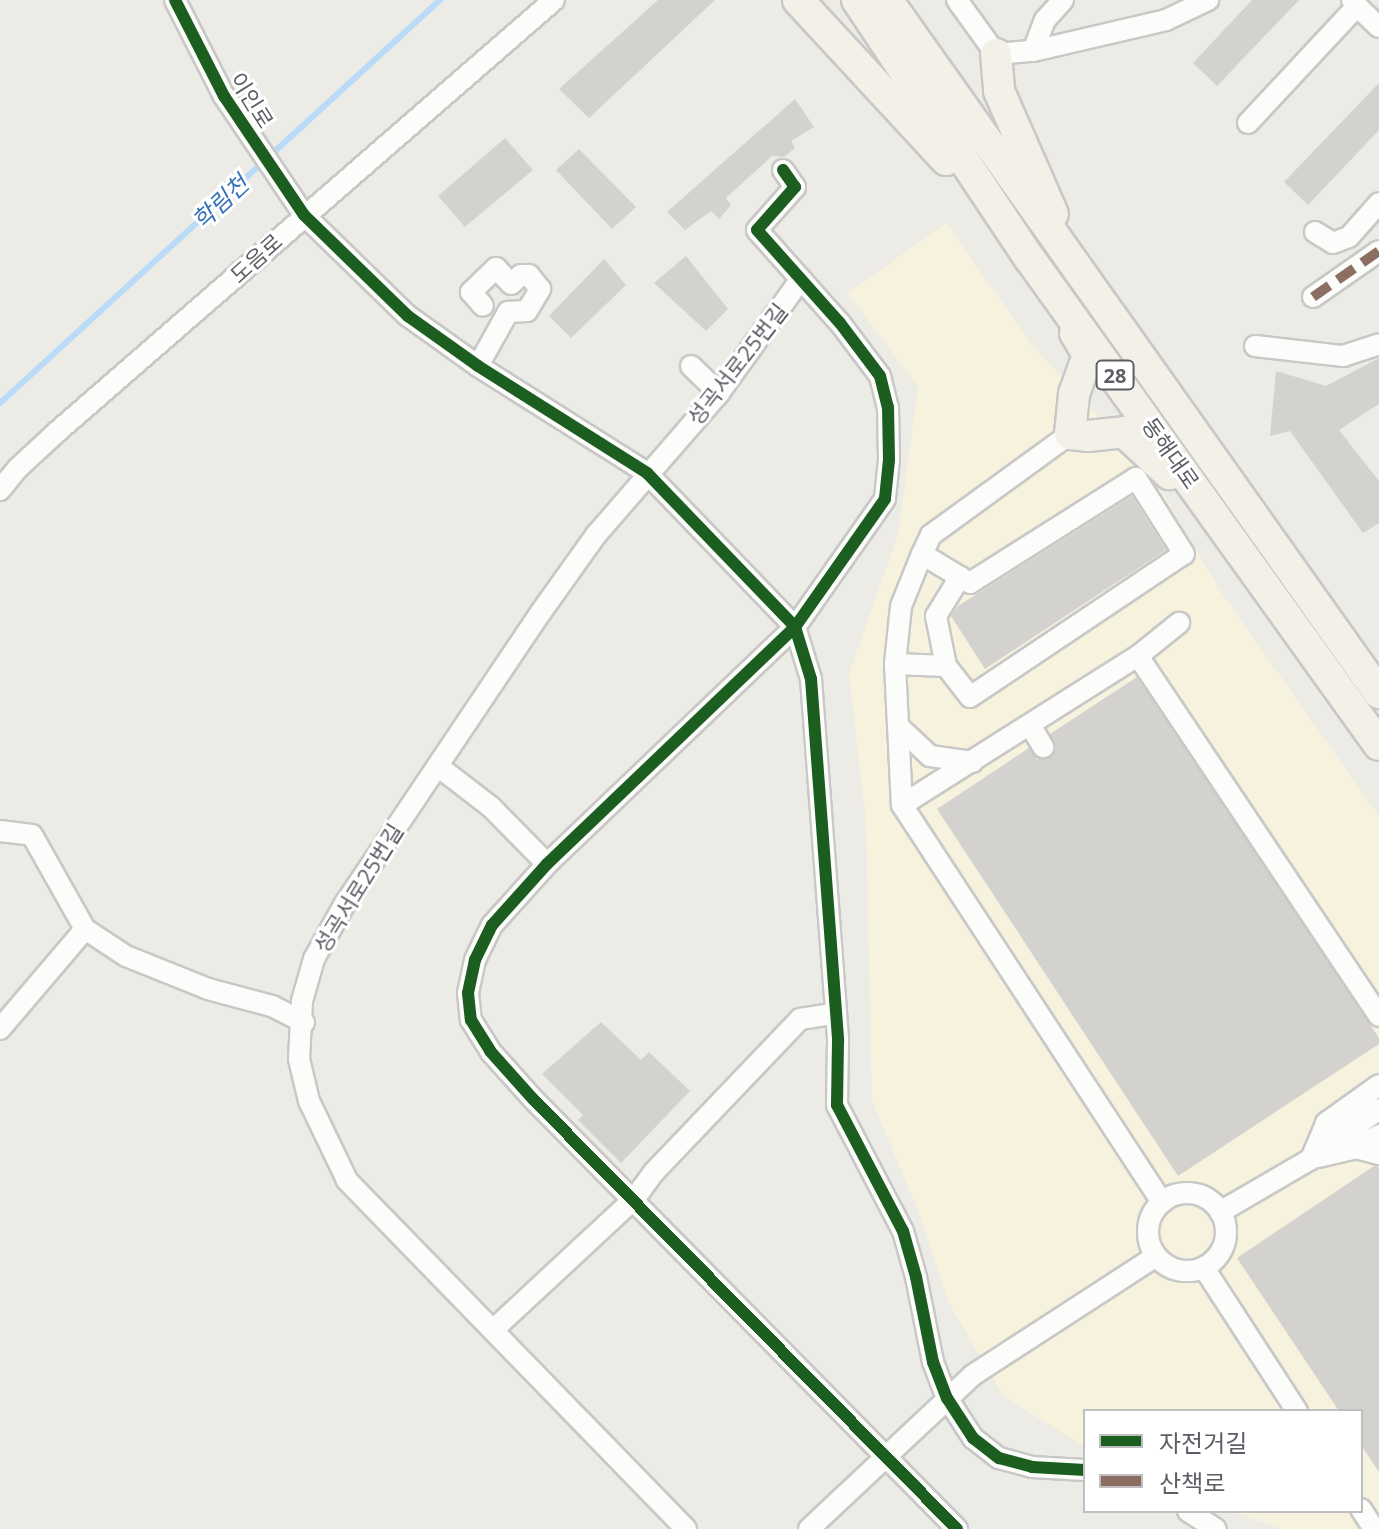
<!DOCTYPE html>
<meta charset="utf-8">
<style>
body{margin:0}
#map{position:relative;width:1379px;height:1529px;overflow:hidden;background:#ecebe6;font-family:"Open Sans","Noto Sans KR",sans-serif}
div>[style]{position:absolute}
.commercial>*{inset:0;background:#f6f2de}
.stream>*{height:6px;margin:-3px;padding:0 3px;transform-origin:3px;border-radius:3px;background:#b9dbf8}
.building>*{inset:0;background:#d3d2cf}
.roads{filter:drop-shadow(2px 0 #c8c8c7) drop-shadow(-2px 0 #c8c8c7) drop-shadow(0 2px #c8c8c7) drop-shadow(0 -2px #c8c8c7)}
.street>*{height:20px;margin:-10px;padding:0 10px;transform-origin:10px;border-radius:10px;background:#fcfcfb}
.street>.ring{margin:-10px;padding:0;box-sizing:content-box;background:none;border:20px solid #fcfcfb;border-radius:50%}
.primary>*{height:30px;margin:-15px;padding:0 15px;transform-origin:15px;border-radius:15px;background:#f3f1e7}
.quiet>*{height:10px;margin-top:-5px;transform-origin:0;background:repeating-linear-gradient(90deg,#8d6e63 0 20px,transparent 0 30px)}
.cycleway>*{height:12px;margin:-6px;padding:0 6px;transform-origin:6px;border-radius:6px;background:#1b5e20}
span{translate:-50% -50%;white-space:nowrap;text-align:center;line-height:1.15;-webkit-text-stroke:6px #fff;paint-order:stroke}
.shield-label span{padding:2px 6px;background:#fff;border:2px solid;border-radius:6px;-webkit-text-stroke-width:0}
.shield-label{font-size:20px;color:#5b5f65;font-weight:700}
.street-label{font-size:22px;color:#5b5f65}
.water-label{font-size:24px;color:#3772bb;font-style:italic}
.legend{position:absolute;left:1083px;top:1409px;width:280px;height:104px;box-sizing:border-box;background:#fff;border:2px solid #bdbfc1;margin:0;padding:10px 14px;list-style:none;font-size:24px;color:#5b5f65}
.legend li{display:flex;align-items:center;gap:16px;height:40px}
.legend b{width:40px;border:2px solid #bdbfc1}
</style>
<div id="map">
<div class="commercial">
<div style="clip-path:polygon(946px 223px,1033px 346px,1149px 470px,1221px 592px,1379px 816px,1379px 1529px,1281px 1529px,1232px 1511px,1361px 1511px,1361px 1411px,1085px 1411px,1085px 1447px,1003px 1396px,949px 1303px,918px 1210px,872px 1101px,866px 823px,849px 673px,898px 535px,918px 387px,848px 293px)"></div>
</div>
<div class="stream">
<div style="left:0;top:403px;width:597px;rotate:-42.49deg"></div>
</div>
<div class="building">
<div style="clip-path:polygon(658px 0,715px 0,589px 118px,559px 89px)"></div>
<div style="clip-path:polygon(1252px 0,1299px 0,1217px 86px,1193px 63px)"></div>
<div style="clip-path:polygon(1379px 83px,1379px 130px,1308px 205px,1284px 182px)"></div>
<div style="clip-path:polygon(795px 99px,814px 127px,791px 141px,795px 148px,784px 157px,772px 156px,726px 198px,731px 205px,719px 219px,711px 211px,685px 230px,667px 212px)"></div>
<div style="clip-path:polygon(505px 138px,533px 170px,465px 227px,438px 196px)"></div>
<div style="clip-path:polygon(579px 149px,636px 207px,612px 229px,556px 170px)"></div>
<div style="clip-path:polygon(686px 256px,728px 309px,706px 331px,654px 283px)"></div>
<div style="clip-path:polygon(604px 259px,626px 285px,571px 338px,549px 316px)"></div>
<div style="clip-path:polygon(1379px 358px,1379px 404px,1339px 430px,1379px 481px,1379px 523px,1363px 533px,1290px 431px,1270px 436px,1276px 371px,1326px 386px)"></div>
<div style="clip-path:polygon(1132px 496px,1166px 550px,985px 669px,951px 616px,958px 606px)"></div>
<div style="clip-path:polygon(1137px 677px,1379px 1038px,1379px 1044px,1178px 1176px,937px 809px,1029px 748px,1037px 759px,1050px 758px,1056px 748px,1050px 734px)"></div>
<div style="clip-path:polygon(601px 1022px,641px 1060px,649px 1052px,690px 1091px,621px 1163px,578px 1120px,583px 1115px,542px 1074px)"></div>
<div style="clip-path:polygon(1374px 1166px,1379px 1167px,1379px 1472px,1361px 1445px,1361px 1411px,1339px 1411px,1237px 1258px)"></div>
</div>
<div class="roads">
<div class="street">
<div style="left:175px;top:0;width:108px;rotate:63deg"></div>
<div style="left:224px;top:96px;width:143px;rotate:56.1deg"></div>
<div style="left:304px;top:215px;width:145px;rotate:44.2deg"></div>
<div style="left:408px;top:316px;width:86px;rotate:35.5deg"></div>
<div style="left:478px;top:366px;width:200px;rotate:32.3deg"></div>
<div style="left:647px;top:473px;width:214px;rotate:46.1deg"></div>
<div style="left:795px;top:627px;width:54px;rotate:72.9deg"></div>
<div style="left:811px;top:679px;width:363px;rotate:85.7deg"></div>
<div style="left:838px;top:1041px;width:64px;rotate:90.9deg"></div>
<div style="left:837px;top:1105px;width:142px;rotate:62.4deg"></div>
<div style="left:903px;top:1231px;width:48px;rotate:74.2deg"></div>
<div style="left:916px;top:1277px;width:87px;rotate:78.7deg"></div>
<div style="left:933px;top:1362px;width:39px;rotate:69deg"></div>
<div style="left:947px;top:1398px;width:48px;rotate:57deg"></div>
<div style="left:973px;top:1438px;width:33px;rotate:38deg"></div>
<div style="left:999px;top:1458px;width:34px;rotate:15deg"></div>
<div style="left:1032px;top:1467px;width:53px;rotate:3.2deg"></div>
<div style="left:957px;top:0;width:67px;rotate:54.2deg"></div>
<div style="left:996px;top:54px;width:37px;rotate:-5deg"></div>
<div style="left:1033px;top:51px;width:137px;rotate:-13.1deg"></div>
<div style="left:1166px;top:20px;width:47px;rotate:-25.5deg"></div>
<div style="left:1357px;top:6px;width:30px;rotate:44deg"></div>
<div style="left:1033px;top:51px;width:33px;rotate:-69deg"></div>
<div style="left:1045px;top:20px;width:27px;rotate:-48deg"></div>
<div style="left:1248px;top:123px;width:160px;rotate:-47deg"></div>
<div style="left:1357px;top:6px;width:8px;rotate:-130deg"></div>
<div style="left:783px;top:170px;width:21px;rotate:55deg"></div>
<div style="left:795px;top:187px;width:57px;rotate:131.5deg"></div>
<div style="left:757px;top:230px;width:125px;rotate:48.3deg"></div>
<div style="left:840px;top:323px;width:66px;rotate:53deg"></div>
<div style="left:880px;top:376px;width:32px;rotate:76deg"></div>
<div style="left:888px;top:407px;width:53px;rotate:88.9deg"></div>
<div style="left:889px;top:460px;width:39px;rotate:96deg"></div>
<div style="left:885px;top:499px;width:156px;rotate:125.1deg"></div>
<div style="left:795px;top:627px;width:343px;rotate:136.3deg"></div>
<div style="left:547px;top:864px;width:82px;rotate:132deg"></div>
<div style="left:492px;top:925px;width:39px;rotate:116deg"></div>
<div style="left:475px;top:960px;width:34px;rotate:102deg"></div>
<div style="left:468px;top:993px;width:27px;rotate:84deg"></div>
<div style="left:471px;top:1020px;width:36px;rotate:58deg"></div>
<div style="left:490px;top:1051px;width:64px;rotate:48.1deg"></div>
<div style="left:533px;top:1099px;width:604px;rotate:45.4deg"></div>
<div style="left:1315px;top:232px;width:21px;rotate:31deg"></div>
<div style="left:1333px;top:243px;width:17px;rotate:-21deg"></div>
<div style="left:1349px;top:237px;width:45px;rotate:-48.6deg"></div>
<div style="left:1313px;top:297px;width:80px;rotate:-34.9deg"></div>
<div style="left:1255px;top:346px;width:89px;rotate:6.5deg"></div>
<div style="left:1343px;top:356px;width:38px;rotate:-18deg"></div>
<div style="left:478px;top:366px;width:62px;rotate:-60.9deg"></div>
<div style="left:508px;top:312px;width:19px;rotate:-3deg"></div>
<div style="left:527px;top:311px;width:26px;rotate:-59deg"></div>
<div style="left:540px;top:289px;width:18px;rotate:-128deg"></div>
<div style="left:529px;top:275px;width:8px;rotate:180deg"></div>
<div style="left:521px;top:275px;width:13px;rotate:138deg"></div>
<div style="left:511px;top:284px;width:22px;rotate:-133deg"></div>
<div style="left:496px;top:268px;width:35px;rotate:136deg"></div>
<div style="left:471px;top:292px;width:18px;rotate:49deg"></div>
<div style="left:691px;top:366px;width:39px;rotate:44deg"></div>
<div style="left:1070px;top:434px;width:172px;rotate:144deg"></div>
<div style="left:931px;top:535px;width:21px;rotate:115deg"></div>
<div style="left:922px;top:554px;width:56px;rotate:112deg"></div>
<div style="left:901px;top:606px;width:58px;rotate:95.9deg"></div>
<div style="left:895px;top:664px;width:141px;rotate:87.2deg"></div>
<div style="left:902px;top:805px;width:475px;rotate:56.8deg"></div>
<div style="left:0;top:490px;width:28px;rotate:-51deg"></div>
<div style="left:18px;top:468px;width:54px;rotate:-42.8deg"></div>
<div style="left:58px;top:431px;width:657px;rotate:-40.99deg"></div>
<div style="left:1138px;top:656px;width:53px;rotate:-38.8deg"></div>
<div style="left:895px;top:664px;width:51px;rotate:2.2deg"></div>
<div style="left:946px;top:666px;width:39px;rotate:52deg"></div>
<div style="left:970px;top:697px;width:257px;rotate:-33.8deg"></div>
<div style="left:1184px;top:554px;width:90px;rotate:-122.3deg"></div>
<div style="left:1136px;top:478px;width:196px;rotate:147.7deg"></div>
<div style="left:970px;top:583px;width:56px;rotate:-148.9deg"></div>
<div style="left:946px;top:666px;width:51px;rotate:-101.3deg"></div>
<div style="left:936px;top:616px;width:46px;rotate:-58.4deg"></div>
<div style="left:1030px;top:725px;width:26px;rotate:59deg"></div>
<div style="left:898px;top:726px;width:44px;rotate:43.2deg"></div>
<div style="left:930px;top:756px;width:43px;rotate:7.9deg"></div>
<div style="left:439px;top:767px;width:66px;rotate:37.6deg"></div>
<div style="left:491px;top:807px;width:80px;rotate:45.5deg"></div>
<div style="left:902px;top:805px;width:279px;rotate:-32.3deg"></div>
<div style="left:1138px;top:656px;width:433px;rotate:56.2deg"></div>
<div style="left:0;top:831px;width:32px;rotate:7deg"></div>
<div style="left:32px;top:835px;width:108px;rotate:60.6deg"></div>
<div style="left:85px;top:929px;width:49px;rotate:33.4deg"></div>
<div style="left:126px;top:956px;width:88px;rotate:21.9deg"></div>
<div style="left:208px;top:989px;width:66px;rotate:14.9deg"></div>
<div style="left:272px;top:1006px;width:36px;rotate:27deg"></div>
<div style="left:0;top:1029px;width:131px;rotate:-49.6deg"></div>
<div style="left:1356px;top:1148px;width:26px;rotate:-29deg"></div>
<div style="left:1318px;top:1157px;width:39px;rotate:-13deg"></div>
<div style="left:1356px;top:1148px;width:24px;rotate:15deg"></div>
<div style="left:1311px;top:1159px;width:39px;rotate:-67deg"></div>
<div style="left:1326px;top:1123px;width:65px;rotate:-35.6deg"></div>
<div class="ring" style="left:1148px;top:1193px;width:58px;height:58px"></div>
<div style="left:1220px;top:1212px;width:105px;rotate:-30.2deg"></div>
<div style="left:1311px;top:1159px;width:84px;rotate:-36.3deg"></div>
<div style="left:1204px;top:1268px;width:171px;rotate:57deg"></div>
<div style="left:493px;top:1330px;width:194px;rotate:-42.9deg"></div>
<div style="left:635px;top:1198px;width:32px;rotate:-54deg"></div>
<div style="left:654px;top:1172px;width:211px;rotate:-46.3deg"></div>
<div style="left:800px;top:1019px;width:33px;rotate:-9deg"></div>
<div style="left:1361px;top:1509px;width:24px;rotate:57deg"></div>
<div style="left:1188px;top:1511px;width:33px;rotate:33deg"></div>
<div style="left:686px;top:1529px;width:487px;rotate:-134.2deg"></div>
<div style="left:347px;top:1180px;width:88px;rotate:-115.7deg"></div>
<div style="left:309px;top:1101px;width:43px;rotate:-103.4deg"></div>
<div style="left:299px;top:1059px;width:58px;rotate:-87deg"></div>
<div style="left:302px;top:1001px;width:44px;rotate:-74.1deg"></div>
<div style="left:314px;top:959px;width:62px;rotate:-60.9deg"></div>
<div style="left:344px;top:905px;width:353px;rotate:-56.1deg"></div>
<div style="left:541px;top:612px;width:95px;rotate:-54.5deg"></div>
<div style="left:596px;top:535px;width:188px;rotate:-49.1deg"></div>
<div style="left:719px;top:393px;width:140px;rotate:-54.3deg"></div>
<div style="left:809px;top:1529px;width:225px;rotate:-43.2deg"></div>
<div style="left:973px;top:1375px;width:218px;rotate:-33deg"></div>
</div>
<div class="primary">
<div style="left:798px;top:0;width:218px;rotate:47.2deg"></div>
<div style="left:857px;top:0;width:311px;rotate:56.3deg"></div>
<div style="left:1030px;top:259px;width:598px;rotate:54.32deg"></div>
<div style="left:887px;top:0;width:850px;rotate:54.63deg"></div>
<div style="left:996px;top:54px;width:37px;rotate:85deg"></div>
<div style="left:999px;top:91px;width:134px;rotate:66.3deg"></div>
<div style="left:1075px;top:333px;width:26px;rotate:59deg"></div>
<div style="left:1088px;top:355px;width:41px;rotate:109.7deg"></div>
<div style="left:1074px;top:394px;width:40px;rotate:95.7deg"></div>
<div style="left:1070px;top:434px;width:18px;rotate:6deg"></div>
<div style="left:1088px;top:436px;width:36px;rotate:-6deg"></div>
<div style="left:1124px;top:432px;width:62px;rotate:43deg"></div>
</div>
</div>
<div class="quiet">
<div style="left:1313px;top:297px;width:80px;rotate:-34.9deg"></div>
</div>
<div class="cycleway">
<div style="left:175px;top:0;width:108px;rotate:63deg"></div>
<div style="left:224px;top:96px;width:143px;rotate:56.1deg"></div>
<div style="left:304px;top:215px;width:145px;rotate:44.2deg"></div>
<div style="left:408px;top:316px;width:86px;rotate:35.5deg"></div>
<div style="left:478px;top:366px;width:200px;rotate:32.3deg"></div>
<div style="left:647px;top:473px;width:214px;rotate:46.1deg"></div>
<div style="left:795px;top:627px;width:54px;rotate:72.9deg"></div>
<div style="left:811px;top:679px;width:363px;rotate:85.7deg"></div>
<div style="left:838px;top:1041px;width:64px;rotate:90.9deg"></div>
<div style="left:837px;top:1105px;width:142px;rotate:62.4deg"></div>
<div style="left:903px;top:1231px;width:48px;rotate:74.2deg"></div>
<div style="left:916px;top:1277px;width:87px;rotate:78.7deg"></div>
<div style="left:933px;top:1362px;width:39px;rotate:69deg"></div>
<div style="left:947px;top:1398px;width:48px;rotate:57deg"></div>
<div style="left:973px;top:1438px;width:33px;rotate:38deg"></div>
<div style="left:999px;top:1458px;width:34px;rotate:15deg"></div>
<div style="left:1032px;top:1467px;width:53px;rotate:3.2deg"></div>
<div style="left:783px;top:170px;width:21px;rotate:55deg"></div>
<div style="left:795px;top:187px;width:57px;rotate:131.5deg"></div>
<div style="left:757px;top:230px;width:125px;rotate:48.3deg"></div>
<div style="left:840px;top:323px;width:66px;rotate:53deg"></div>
<div style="left:880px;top:376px;width:32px;rotate:76deg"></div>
<div style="left:888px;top:407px;width:53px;rotate:88.9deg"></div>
<div style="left:889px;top:460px;width:39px;rotate:96deg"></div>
<div style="left:885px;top:499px;width:156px;rotate:125.1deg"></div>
<div style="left:795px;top:627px;width:343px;rotate:136.3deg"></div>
<div style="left:547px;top:864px;width:82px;rotate:132deg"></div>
<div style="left:492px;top:925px;width:39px;rotate:116deg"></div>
<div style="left:475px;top:960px;width:34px;rotate:102deg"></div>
<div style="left:468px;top:993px;width:27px;rotate:84deg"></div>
<div style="left:471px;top:1020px;width:36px;rotate:58deg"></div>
<div style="left:490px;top:1051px;width:64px;rotate:48.1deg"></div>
<div style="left:533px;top:1099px;width:604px;rotate:45.4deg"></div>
</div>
<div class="shield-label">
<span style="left:1115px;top:375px">28</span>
</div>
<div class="street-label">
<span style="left:252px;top:100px;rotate:58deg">이인로</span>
<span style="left:256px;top:258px;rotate:-42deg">도음로</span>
<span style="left:737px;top:364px;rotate:-52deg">성곡서로25번길</span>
<span style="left:1171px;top:453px;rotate:55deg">동해대로</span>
<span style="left:358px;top:888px;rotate:-58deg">성곡서로25번길</span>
</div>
<div class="water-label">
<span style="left:220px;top:202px;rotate:-43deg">학림천</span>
</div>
<ul class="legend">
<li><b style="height:10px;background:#1b5e20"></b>자전거길</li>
<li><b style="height:10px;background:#8d6e63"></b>산책로</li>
</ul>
</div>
